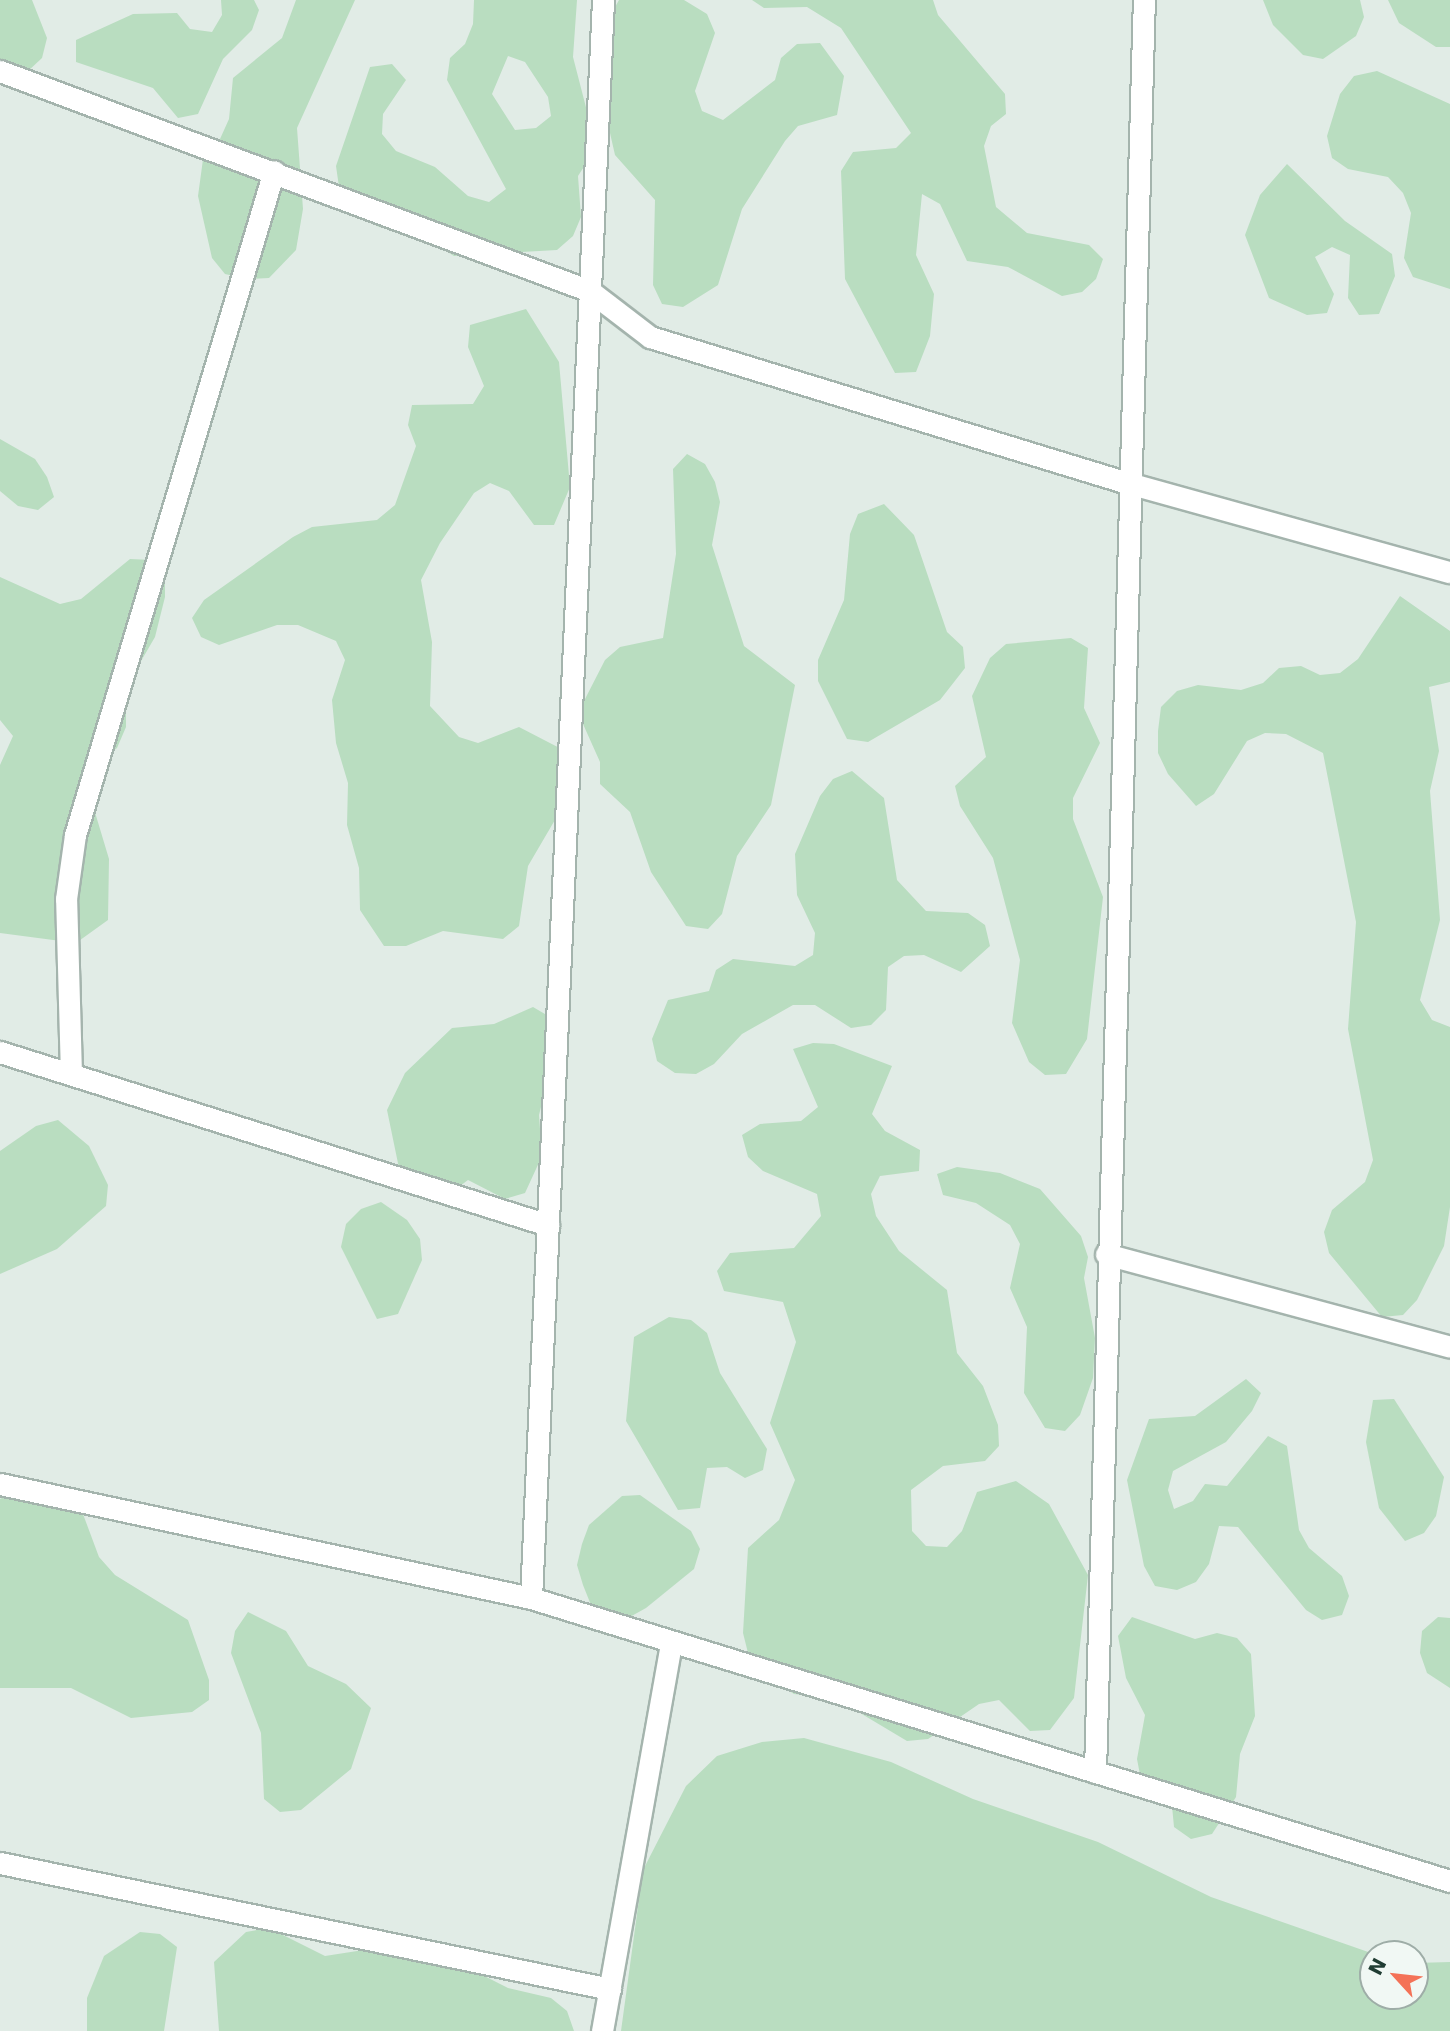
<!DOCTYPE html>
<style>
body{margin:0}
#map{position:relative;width:1450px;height:2031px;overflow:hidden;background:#e1ece6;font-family:"DejaVu Sans",sans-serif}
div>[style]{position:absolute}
.green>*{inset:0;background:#b9ddc0}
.roads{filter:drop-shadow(2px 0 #a4b4ad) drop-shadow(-2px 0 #a4b4ad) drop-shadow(0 2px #a4b4ad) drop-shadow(0 -2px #a4b4ad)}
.minor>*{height:21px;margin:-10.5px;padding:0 10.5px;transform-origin:10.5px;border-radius:10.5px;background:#fff}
span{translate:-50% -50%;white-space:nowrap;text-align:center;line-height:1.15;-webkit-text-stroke:7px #f1f8f4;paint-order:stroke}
.north{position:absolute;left:1359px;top:1940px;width:70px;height:70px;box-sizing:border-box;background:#f1f8f4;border:2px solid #9eada7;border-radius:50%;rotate:297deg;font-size:19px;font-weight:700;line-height:28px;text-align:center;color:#213d33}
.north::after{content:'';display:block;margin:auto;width:24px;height:32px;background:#f47257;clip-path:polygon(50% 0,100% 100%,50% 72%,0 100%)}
</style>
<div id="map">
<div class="green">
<div style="clip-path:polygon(0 0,32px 0,47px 38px,42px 58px,27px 72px,0 65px)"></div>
<div style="clip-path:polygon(221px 0,254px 0,259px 10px,252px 30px,223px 59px,198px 114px,178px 118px,153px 88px,76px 62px,76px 40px,133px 14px,177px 13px,190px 29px,212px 32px,222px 15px)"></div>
<div style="clip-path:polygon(296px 0,355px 0,297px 128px,303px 209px,296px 250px,269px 278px,247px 279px,225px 274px,212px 258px,198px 196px,204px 152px,220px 139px,229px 119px,233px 78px,282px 38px)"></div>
<div style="clip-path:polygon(evenodd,474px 0,577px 0,573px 57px,589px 119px,589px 159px,578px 176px,581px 217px,573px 236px,557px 250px,454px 256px,419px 234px,379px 227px,342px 208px,336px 166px,370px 67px,392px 64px,406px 80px,383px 114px,382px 134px,396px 151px,435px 167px,468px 196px,489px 202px,506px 189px,447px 80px,450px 58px,465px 44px,473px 24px,474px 0,508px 56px,525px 62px,548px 97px,551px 116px,536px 128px,515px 130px,492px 94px,508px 56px)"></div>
<div style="clip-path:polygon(619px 0,684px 0,707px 14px,715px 33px,695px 91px,702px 111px,723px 120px,775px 80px,781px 58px,797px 44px,820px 43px,844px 76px,837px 115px,798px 126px,785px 141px,742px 209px,718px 285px,683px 307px,662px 304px,653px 285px,655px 200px,615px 155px,610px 133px,605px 25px)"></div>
<div style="clip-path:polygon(752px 0,933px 0,938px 15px,1005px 94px,1006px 114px,991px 126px,984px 146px,996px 207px,1027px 233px,1089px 245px,1103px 259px,1096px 279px,1082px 292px,1062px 296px,1008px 267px,967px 261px,940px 204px,922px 194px,916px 255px,934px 294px,930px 336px,916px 372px,895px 373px,845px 279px,841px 171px,853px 152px,896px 148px,911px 133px,841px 28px,807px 7px,764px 8px)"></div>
<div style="clip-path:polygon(1263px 0,1360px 0,1364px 17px,1356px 36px,1323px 59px,1303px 55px,1273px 25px)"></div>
<div style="clip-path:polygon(1388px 0,1450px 0,1450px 47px,1436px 47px,1399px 23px)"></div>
<div style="clip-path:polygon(1377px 71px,1450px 104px,1450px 289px,1413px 277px,1404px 258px,1411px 213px,1403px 193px,1388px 177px,1348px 169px,1332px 158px,1327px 136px,1340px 94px,1354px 76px)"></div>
<div style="clip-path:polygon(1287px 164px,1345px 221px,1392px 254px,1395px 276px,1379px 314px,1359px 315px,1348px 298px,1350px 255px,1332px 247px,1315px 257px,1334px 294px,1327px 313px,1307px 315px,1269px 298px,1245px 235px,1260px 195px)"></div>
<div style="clip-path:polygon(526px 309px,559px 362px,570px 487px,554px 525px,534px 525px,509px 491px,490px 483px,474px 493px,440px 543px,421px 580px,432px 642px,430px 706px,459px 737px,478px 743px,519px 727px,575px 756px,559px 813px,528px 866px,519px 926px,503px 939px,443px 931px,406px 946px,384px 946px,360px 910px,359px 868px,347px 825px,348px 783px,336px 743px,332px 700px,345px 660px,336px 641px,298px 625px,277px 625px,219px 645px,201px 637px,192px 618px,204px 600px,293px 537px,312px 527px,377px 520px,395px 505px,416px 446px,408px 425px,412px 405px,473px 404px,484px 386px,468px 347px,470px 325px)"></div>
<div style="clip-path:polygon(0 439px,35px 459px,47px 477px,54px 497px,38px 510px,18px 506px,0 491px)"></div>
<div style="clip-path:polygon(687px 454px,705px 464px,715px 482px,720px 502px,712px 545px,744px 646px,795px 685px,771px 805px,737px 856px,722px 914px,708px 929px,686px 926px,651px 872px,630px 812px,600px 784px,600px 762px,583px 724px,584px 701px,605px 660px,620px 647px,663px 638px,676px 554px,673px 469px)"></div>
<div style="clip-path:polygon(884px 504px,914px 535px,947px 632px,963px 647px,965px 668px,940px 700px,868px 742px,847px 739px,818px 681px,818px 660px,844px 600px,850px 534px,858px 514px)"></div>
<div style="clip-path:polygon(130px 559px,152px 560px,165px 577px,165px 597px,155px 637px,126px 687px,126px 727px,117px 748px,101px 759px,91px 799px,109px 859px,108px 920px,76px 943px,0 933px,0 765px,13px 736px,0 720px,0 577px,60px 604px,81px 599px)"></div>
<div style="clip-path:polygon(1400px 596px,1450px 631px,1450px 682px,1429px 687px,1439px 751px,1430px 791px,1440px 920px,1420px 1000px,1432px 1020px,1450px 1027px,1450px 1207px,1444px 1246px,1417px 1300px,1403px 1315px,1382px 1317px,1329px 1253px,1324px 1232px,1332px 1210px,1365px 1182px,1373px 1160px,1348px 1029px,1356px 922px,1323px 753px,1286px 734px,1265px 733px,1247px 741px,1214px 794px,1196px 806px,1168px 774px,1158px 753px,1158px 731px,1161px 707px,1177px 691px,1198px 685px,1241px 690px,1263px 683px,1279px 668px,1301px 666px,1320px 675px,1340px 673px,1358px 659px)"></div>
<div style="clip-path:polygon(1071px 638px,1088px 648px,1084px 708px,1100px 743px,1073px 798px,1073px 819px,1103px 897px,1087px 1039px,1066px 1074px,1045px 1075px,1029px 1062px,1012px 1023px,1020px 960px,993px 858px,960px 806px,955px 786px,986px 757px,972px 696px,990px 658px,1006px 644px)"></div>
<div style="clip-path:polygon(852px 771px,884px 798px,897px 880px,926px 911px,968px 913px,985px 925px,990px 946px,961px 972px,924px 955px,904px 956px,888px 967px,886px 1010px,871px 1025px,851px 1028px,815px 1005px,793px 1005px,742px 1034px,714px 1064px,696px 1074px,675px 1073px,657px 1061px,652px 1039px,668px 1000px,709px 991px,716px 970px,733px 959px,795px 966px,813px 955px,815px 933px,797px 895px,795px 854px,820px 796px,833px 779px)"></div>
<div style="clip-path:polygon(533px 1007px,550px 1017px,549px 1075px,539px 1115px,542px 1156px,525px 1193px,505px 1199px,468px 1180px,452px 1192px,400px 1173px,387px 1110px,405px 1073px,452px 1028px,494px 1024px)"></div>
<div style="clip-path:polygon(813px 1043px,834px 1044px,892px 1066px,872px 1114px,885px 1131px,920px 1150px,919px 1171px,880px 1176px,871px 1194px,876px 1216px,899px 1251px,947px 1290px,957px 1353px,983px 1386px,998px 1425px,999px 1446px,985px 1461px,943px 1466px,911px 1490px,912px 1531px,926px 1546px,947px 1547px,962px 1531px,977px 1492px,1016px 1481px,1049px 1504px,1088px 1575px,1074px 1698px,1050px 1730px,1030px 1731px,999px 1700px,979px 1704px,928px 1739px,907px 1741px,835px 1698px,794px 1694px,759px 1671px,748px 1653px,743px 1633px,748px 1548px,779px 1520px,795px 1480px,770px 1423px,796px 1342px,783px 1302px,724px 1291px,717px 1271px,730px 1253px,794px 1248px,821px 1216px,817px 1194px,763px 1171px,748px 1157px,742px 1135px,760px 1124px,801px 1121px,818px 1107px,793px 1049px)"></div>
<div style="clip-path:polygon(58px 1120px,89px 1146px,108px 1185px,106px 1206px,57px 1249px,0 1274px,0 1151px,36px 1126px)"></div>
<div style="clip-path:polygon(957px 1167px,1000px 1173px,1040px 1189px,1081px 1236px,1088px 1257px,1084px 1278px,1095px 1338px,1093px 1378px,1080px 1415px,1065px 1431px,1045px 1428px,1024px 1393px,1027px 1327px,1010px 1288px,1020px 1244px,1010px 1225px,976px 1203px,943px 1195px,937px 1174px)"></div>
<div style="clip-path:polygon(381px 1202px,407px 1220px,420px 1239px,422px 1260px,398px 1314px,377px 1319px,341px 1247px,346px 1224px,361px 1209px)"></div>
<div style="clip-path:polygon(669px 1317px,691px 1320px,707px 1333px,720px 1373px,767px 1449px,763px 1470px,745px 1478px,727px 1467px,707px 1468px,700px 1508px,678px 1510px,626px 1421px,634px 1337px)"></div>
<div style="clip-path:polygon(1246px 1379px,1261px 1393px,1252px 1411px,1226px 1442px,1173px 1471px,1168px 1490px,1174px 1509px,1193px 1501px,1205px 1484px,1227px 1486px,1268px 1436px,1287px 1446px,1299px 1530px,1309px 1548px,1342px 1576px,1349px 1596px,1342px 1615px,1322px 1620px,1306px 1610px,1238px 1527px,1219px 1526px,1209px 1564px,1196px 1582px,1177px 1590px,1155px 1586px,1144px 1566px,1127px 1480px,1149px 1419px,1195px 1416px)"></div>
<div style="clip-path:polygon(1394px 1399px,1444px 1477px,1436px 1516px,1424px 1533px,1405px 1541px,1379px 1508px,1366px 1442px,1373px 1400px)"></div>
<div style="clip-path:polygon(36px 1481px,77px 1498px,99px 1557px,115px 1575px,188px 1620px,209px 1680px,209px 1700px,192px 1712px,131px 1718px,71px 1688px,0 1688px,0 1499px)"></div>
<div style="clip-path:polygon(640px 1495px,691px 1531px,700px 1549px,694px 1569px,646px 1608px,628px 1618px,607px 1617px,591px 1605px,583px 1585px,577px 1565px,582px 1544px,589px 1525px,622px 1496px)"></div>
<div style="clip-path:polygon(248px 1612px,286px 1631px,308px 1666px,346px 1684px,371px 1708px,351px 1769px,301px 1810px,280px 1812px,264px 1799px,261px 1733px,231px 1653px,235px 1631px)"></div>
<div style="clip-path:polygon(1132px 1617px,1195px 1639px,1217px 1633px,1237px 1638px,1251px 1654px,1255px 1716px,1240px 1754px,1236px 1797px,1212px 1834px,1191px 1839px,1174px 1827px,1172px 1806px,1141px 1780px,1137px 1759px,1145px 1715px,1126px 1678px,1118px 1636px)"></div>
<div style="clip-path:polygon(1438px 1617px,1450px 1618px,1450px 1688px,1427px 1673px,1420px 1653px,1422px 1631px)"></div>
<div style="clip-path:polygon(804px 1738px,891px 1762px,973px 1799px,1098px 1842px,1211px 1897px,1374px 1954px,1373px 1996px,1415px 1996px,1415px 1963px,1450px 1962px,1450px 2031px,621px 2031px,643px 1870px,686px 1786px,717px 1756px,762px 1742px)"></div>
<div style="clip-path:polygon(269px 1928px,325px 1956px,370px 1949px,437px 1952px,508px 1988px,551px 1998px,567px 2011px,574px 2031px,219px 2031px,214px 1962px,246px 1932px)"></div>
<div style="clip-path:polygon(140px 1932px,160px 1934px,177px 1947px,164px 2031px,87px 2031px,87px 1998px,104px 1956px)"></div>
</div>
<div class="roads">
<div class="minor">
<div style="left:0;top:71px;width:630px;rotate:20.45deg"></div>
<div style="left:590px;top:291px;width:76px;rotate:37.5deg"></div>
<div style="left:650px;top:337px;width:500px;rotate:17deg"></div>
<div style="left:1128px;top:483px;width:334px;rotate:15.5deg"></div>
<div style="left:0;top:1052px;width:575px;rotate:17.52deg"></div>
<div style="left:71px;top:1074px;width:175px;rotate:-91.6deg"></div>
<div style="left:66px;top:899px;width:65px;rotate:-82deg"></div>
<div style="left:75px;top:835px;width:693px;rotate:-73.32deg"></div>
<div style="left:1106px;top:1254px;width:356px;rotate:15.1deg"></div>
<div style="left:0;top:1484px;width:543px;rotate:12.12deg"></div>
<div style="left:531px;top:1598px;width:962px;rotate:17.12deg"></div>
<div style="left:531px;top:1598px;width:1600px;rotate:-87.42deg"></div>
<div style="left:1095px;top:1772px;width:1773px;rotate:-88.42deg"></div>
<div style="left:0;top:1863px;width:623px;rotate:11.67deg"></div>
<div style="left:602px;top:2031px;width:392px;rotate:-79.9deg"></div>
</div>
</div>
<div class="north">N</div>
</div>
